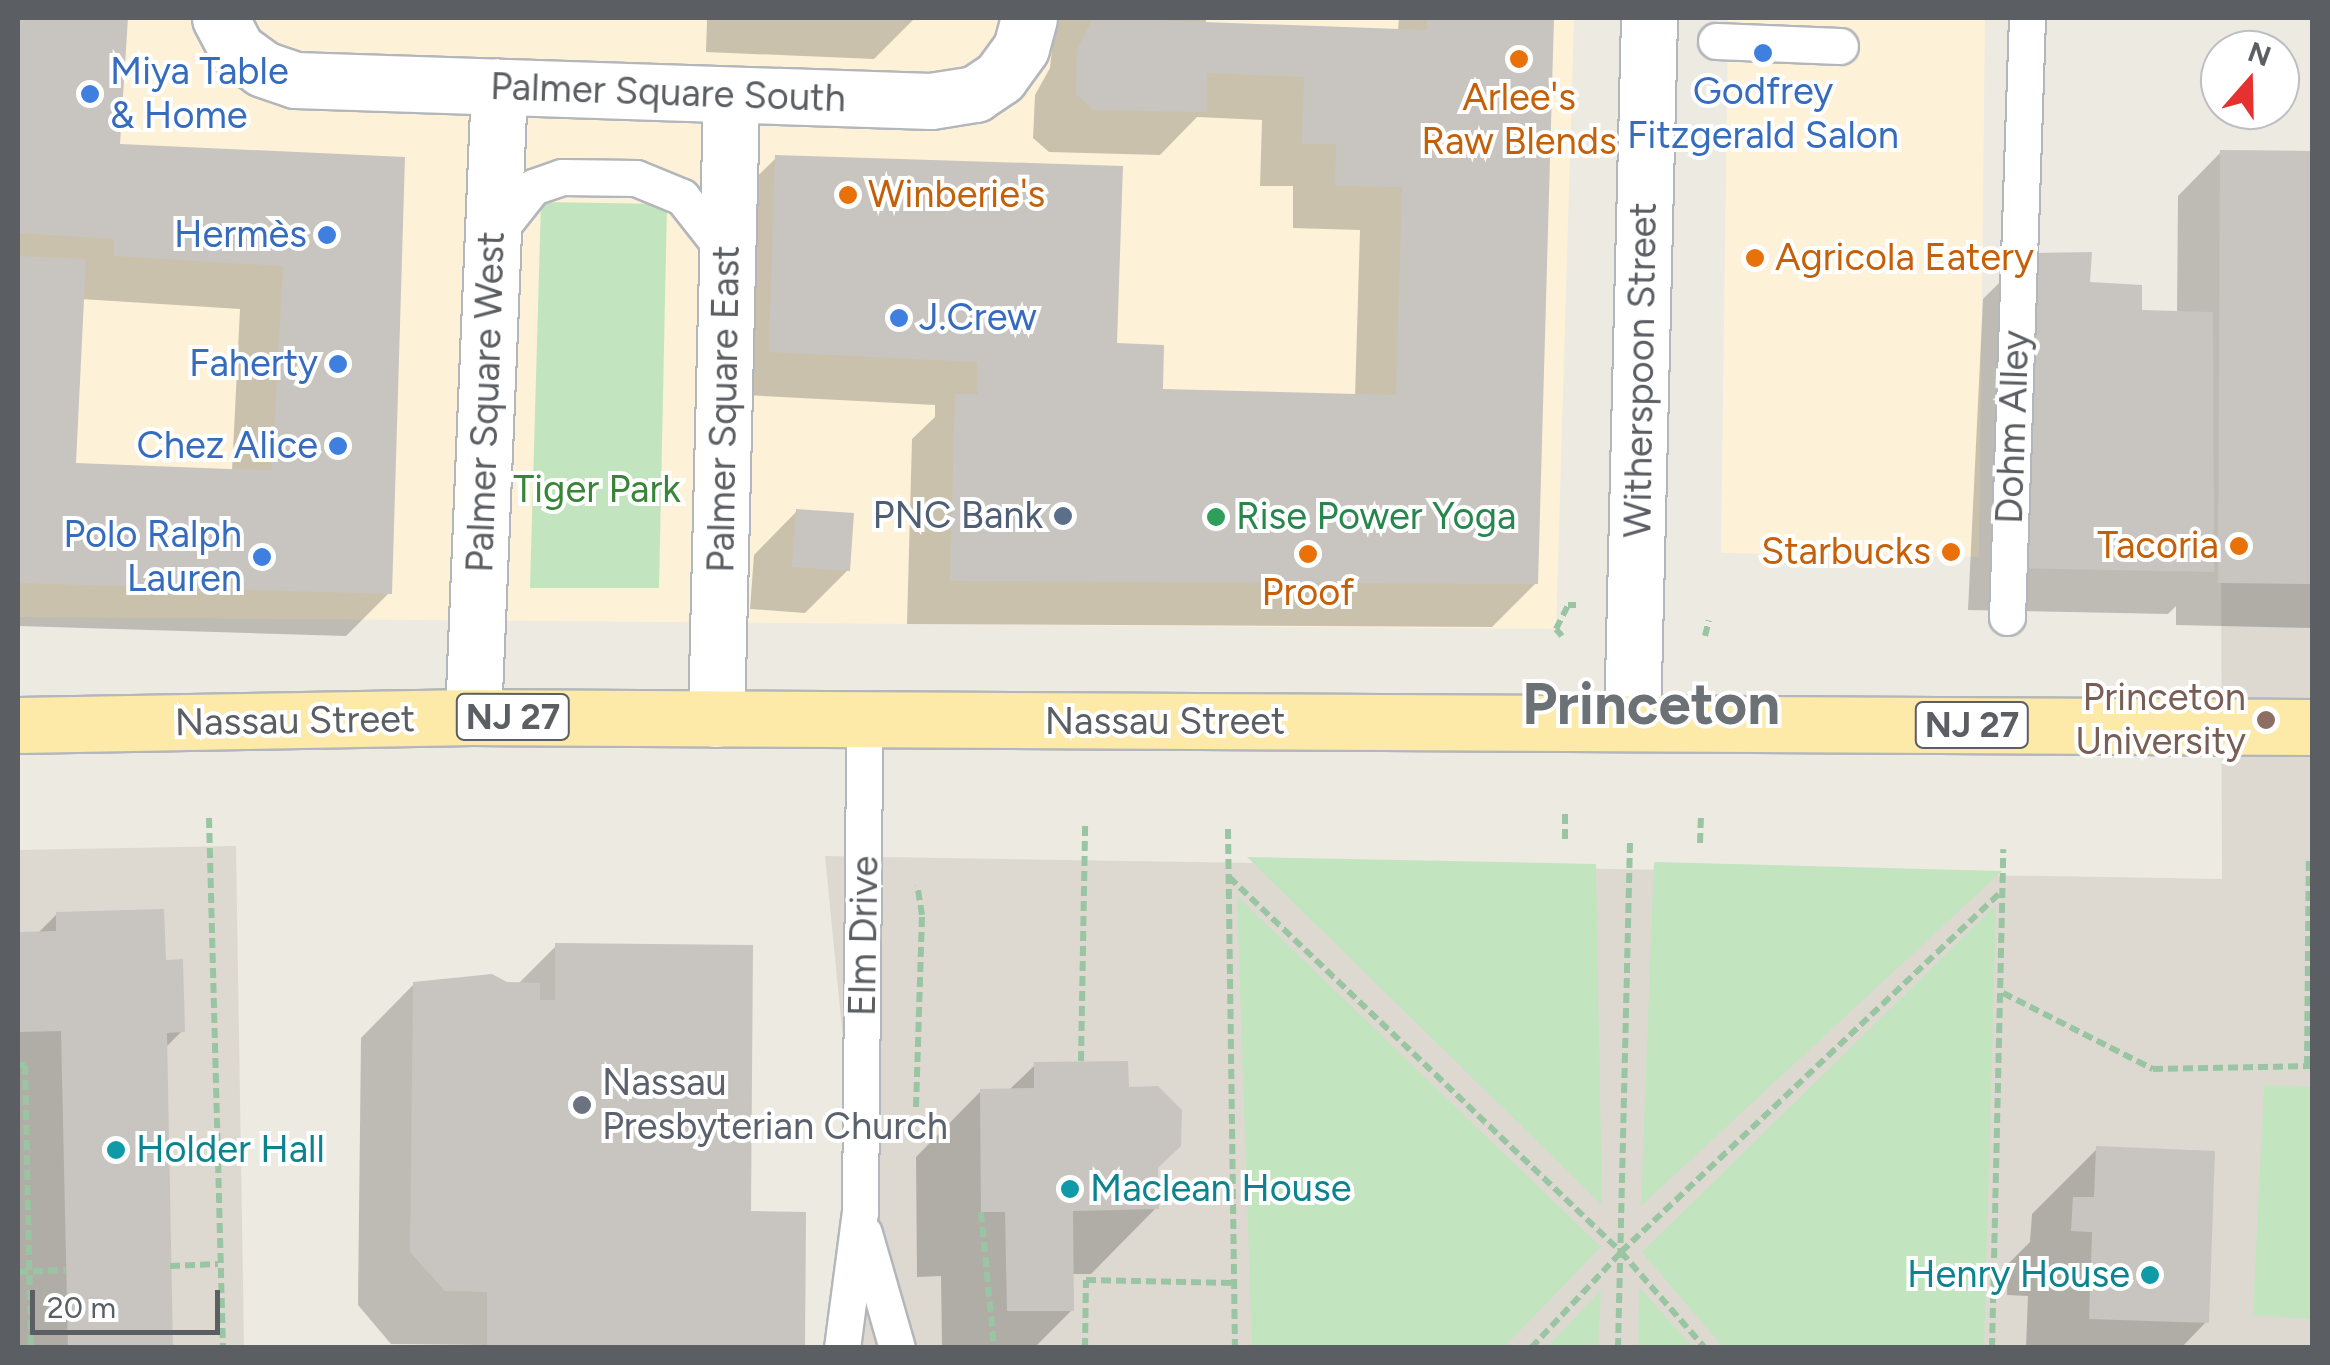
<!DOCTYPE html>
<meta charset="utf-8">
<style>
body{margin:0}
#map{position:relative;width:2330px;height:1365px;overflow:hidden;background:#edeae2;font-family:Figtree,sans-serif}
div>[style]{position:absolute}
.commercial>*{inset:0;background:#fdf2d8}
.education>*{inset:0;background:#ddd9d1}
.green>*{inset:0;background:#c2e4bf}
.shadow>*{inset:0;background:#0003}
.building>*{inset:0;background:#c8c5c0}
.path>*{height:6px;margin-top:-3px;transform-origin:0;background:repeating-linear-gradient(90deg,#99c5a2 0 10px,transparent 0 15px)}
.roads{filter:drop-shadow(2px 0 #b3b6ba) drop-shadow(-2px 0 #b3b6ba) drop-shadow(0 2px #b3b6ba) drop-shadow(0 -2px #b3b6ba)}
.service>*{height:35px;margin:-17.5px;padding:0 17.5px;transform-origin:17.5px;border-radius:17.5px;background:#fff}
.minor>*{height:55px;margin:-27.5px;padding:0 27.5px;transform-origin:27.5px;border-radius:27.5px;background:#fff}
.tertiary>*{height:55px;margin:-27.5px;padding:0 27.5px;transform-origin:27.5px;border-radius:27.5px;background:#fff}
.primary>*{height:55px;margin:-27.5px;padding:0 27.5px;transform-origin:27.5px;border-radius:27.5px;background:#fde9a8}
.dots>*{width:28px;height:28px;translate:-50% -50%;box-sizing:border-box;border:5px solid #fff;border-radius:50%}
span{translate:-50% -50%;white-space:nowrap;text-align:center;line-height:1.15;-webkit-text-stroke:8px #fff;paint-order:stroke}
.shield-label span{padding:2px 8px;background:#fff;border:2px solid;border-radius:8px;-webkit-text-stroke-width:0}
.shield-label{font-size:35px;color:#5b5f63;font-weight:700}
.shop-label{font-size:38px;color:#366cbe}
.left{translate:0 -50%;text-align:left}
.right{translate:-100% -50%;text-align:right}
.street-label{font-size:38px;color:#5b5f63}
.food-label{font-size:38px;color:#c56008}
.park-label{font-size:38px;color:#398537}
.service-label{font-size:38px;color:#4e5e75}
.leisure-label{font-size:38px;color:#27864d}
.education-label{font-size:38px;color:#785e54}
.worship-label{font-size:38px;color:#5b616d}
.culture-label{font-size:38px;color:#0d838f}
.town-label{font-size:58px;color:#6c7175;font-weight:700}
.frame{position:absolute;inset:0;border:20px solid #5b5f63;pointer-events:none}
.north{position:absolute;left:2200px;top:30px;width:100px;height:100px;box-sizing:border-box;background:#fff;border:2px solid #bdbfc1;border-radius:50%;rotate:20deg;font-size:28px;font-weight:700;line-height:40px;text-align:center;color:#5b5f63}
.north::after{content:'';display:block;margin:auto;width:35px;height:45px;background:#e53231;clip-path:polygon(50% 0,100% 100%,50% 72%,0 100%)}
.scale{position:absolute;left:30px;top:1290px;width:190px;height:45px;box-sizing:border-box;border:5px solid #5b5f63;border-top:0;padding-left:12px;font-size:30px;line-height:35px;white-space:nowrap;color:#5b5f63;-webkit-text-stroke:8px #fff;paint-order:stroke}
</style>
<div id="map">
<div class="commercial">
<div style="clip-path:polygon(18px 18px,1574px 18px,1556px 629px,18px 617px)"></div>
<div style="clip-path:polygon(1728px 18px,1985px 18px,1979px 557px,1721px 553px)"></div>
</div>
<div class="education">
<div style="clip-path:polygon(2220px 150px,2312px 151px,2312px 1347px,842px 1347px,860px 1212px,825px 856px,2222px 879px)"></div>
<div style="clip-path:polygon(236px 846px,244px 1347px,18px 1347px,18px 850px)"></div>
</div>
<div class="green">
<div style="clip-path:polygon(541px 202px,667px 204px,659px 588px,530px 588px)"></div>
<div style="clip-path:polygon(1247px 857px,1596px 864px,1602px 1205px)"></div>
<div style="clip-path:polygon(1654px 862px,2002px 871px,1641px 1206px)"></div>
<div style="clip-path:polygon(1237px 896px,1601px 1247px,1504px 1347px,1252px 1347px)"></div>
<div style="clip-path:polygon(1996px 905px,1984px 1347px,1723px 1347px,1642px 1252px)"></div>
<div style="clip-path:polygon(2264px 1085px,2312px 1087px,2312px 1319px,2253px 1315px)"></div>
<div style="clip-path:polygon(1639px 1287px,1693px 1347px,1638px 1347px)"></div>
<div style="clip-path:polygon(1601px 1290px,1598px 1347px,1547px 1347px)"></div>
</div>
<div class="shadow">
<div style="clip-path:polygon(evenodd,18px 18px,125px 18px,117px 146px,403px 160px,389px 593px,346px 636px,18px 626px,18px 18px,81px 299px,240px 309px,232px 471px,73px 465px,81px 299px)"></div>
<div style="clip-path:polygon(700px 18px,915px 18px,874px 59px,706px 52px,707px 19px)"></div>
<div style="clip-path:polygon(1055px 18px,1206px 18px,1206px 26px,1398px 31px,1399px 18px,1552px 18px,1536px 583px,1492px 627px,907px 624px,912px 439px,935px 417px,935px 405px,726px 394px,732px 201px,776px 158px,1115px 346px,1160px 392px,1355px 397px,1360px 230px,1293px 228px,1293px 186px,1260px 186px,1262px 120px,1197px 117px,1160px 155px,1049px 152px,1033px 138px,1035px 95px,1050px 68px)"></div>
<div style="clip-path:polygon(2221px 152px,2312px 153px,2312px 628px,2176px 625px,2176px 606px,2168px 614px,1968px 610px,1983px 299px,2027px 255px,2139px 312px,2177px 313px,2178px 196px)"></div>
<div style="clip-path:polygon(797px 511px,848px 570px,805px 613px,750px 609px,754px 555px)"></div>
<div style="clip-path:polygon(57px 914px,163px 962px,182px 1031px,165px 1048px,172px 1348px,18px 1348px,18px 934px,37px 934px)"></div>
<div style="clip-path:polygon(556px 946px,748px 1213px,802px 1348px,391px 1344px,358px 1305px,361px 1038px,414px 984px,517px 985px)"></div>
<div style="clip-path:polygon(1035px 1065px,1127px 1089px,1156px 1168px,1156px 1208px,1091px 1274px,1071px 1274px,1072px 1310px,1034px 1348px,942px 1348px,941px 1276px,917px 1277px,916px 1157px,981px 1091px,1008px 1091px)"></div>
<div style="clip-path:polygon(2097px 1149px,2206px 1322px,2181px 1348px,2026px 1348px,2028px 1296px,2007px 1295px,2008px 1264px,2030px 1242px,2032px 1214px)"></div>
</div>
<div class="building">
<div style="clip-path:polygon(18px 18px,128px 18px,120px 144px,405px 157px,392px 594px,18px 583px,18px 256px,86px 259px,76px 463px,229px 469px,272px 470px,283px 266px,114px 256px,114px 239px,18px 233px)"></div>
<div style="clip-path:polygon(1093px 18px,1427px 30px,1427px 18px,1554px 18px,1538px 584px,950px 581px,955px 394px,978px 394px,977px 362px,769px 352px,775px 155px,1123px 166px,1117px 343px,1164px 345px,1163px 389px,1396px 395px,1402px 187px,1335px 186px,1336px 144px,1302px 144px,1304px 77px,1207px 73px,1206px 112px,1093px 110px,1076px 94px,1077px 50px)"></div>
<div style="clip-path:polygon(2220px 150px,2312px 151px,2312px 584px,2218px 583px)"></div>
<div style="clip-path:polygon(2092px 252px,2090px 282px,2142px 285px,2142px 310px,2213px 312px,2214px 572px,2010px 568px,2026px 253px)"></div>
<div style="clip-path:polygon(796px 509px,854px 513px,850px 571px,792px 567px)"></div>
<div style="clip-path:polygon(164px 909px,166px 960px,183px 959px,185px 1032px,167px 1033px,173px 1348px,68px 1348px,61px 1031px,18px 1032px,18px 932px,56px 931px,56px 912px)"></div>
<div style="clip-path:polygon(555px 943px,753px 945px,751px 1211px,806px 1212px,805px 1348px,487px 1348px,487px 1292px,445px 1291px,410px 1252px,413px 982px,492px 974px,507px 982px,540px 983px,540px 1000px,555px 1000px)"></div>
<div style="clip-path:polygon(1128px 1061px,1129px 1087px,1158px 1086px,1182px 1110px,1181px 1146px,1158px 1168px,1159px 1209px,1073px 1211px,1074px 1311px,1007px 1311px,1005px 1212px,981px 1212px,980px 1089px,1034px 1088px,1034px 1062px)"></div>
<div style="clip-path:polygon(2096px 1146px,2215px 1151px,2209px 1323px,2089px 1319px,2092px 1232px,2071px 1231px,2073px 1197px,2094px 1197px)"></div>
</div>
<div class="path">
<div style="left:1562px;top:636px;width:9px;rotate:-131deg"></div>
<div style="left:1556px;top:629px;width:27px;rotate:-63deg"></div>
<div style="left:1568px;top:605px;width:8px"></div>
<div style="left:1705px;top:636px;width:16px;rotate:-76deg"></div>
<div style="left:209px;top:818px;width:530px;rotate:88.49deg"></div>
<div style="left:1228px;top:829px;width:519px;rotate:89.23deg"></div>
<div style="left:1565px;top:839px;width:29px;rotate:-90deg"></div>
<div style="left:1700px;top:843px;width:29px;rotate:-88deg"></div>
<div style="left:1229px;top:877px;width:542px;rotate:43.73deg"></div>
<div style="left:1621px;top:1252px;width:128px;rotate:48.8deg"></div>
<div style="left:2003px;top:993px;width:168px;rotate:26.9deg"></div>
<div style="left:2153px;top:1069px;width:159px;rotate:-1.1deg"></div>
<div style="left:1081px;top:1061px;width:237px;rotate:-89deg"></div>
<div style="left:18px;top:1065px;width:7px"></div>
<div style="left:25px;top:1065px;width:283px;rotate:88.8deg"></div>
<div style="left:2307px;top:1066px;width:210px;rotate:-89.5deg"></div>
<div style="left:916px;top:1107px;width:192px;rotate:-88.2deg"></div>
<div style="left:922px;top:915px;width:30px;rotate:-99deg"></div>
<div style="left:981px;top:1212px;width:137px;rotate:84.5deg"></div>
<div style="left:170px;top:1266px;width:48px;rotate:-2.4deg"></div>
<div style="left:18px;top:1272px;width:48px;rotate:-2.4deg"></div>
<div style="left:1085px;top:1348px;width:68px;rotate:-89.2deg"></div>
<div style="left:1086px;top:1280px;width:148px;rotate:1.2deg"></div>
<div style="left:1531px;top:1348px;width:132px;rotate:-46.8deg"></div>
<div style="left:1621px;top:1252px;width:525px;rotate:-43.46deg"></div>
<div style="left:1618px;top:1348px;width:507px;rotate:-88.64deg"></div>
<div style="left:1992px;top:1348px;width:499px;rotate:-88.7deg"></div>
</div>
<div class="roads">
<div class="service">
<div style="left:1716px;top:41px;width:124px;rotate:2.3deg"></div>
<div style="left:495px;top:235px;width:61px;rotate:-51.6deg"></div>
<div style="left:533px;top:187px;width:31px;rotate:-19deg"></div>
<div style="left:562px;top:177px;width:74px;rotate:0.8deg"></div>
<div style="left:636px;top:178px;width:50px;rotate:22.4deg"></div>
<div style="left:682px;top:197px;width:73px;rotate:51.7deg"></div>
<div style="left:2007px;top:617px;width:599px;rotate:-88.09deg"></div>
<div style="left:864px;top:1233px;width:120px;rotate:74deg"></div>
<div style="left:842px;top:1348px;width:137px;rotate:-82.5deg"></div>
<div style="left:860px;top:1212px;width:491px;rotate:-89.5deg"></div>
</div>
<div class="minor">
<div style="left:220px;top:18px;width:36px;rotate:62deg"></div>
<div style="left:237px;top:50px;width:32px;rotate:36deg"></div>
<div style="left:263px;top:69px;width:34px;rotate:19deg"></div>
<div style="left:295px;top:80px;width:636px;rotate:1.89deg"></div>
<div style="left:931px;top:101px;width:45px;rotate:-9deg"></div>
<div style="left:975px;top:94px;width:30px;rotate:-34deg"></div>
<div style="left:1000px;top:77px;width:36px;rotate:-54deg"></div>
<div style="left:1021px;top:48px;width:31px;rotate:-75deg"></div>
<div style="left:473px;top:717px;width:631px;rotate:-87.64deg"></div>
<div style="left:716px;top:719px;width:620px;rotate:-88.61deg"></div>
</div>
<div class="tertiary">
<div style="left:1632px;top:723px;width:705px;rotate:-88.62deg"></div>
</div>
<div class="primary">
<div style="left:18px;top:725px;width:455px;rotate:-1deg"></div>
<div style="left:473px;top:717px;width:1839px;rotate:0.31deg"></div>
</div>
</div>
<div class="dots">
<div style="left:1763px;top:53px;background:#3f7fe0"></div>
<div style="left:1519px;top:59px;background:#e8710a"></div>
<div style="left:90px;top:94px;background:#3f7fe0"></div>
<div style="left:848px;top:195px;background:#e8710a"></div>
<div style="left:327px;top:235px;background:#3f7fe0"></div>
<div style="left:1755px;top:258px;background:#e8710a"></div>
<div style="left:899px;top:318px;background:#3f7fe0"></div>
<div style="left:338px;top:364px;background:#3f7fe0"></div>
<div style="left:338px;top:446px;background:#3f7fe0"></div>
<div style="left:1063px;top:516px;background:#5c6f8a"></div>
<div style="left:1216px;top:517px;background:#2e9e5b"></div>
<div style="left:2239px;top:546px;background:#e8710a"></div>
<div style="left:1951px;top:552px;background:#e8710a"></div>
<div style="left:1308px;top:554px;background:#e8710a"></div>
<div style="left:262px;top:557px;background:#3f7fe0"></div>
<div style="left:2266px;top:720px;background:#8d6e63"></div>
<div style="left:582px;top:1105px;background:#6b7280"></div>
<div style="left:116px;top:1150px;background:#0f9aa8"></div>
<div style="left:1070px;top:1189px;background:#0f9aa8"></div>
<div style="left:2150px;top:1275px;background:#0f9aa8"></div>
</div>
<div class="shield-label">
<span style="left:513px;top:717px">NJ 27</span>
<span style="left:1972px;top:725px">NJ 27</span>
</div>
<div class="shop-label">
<span class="left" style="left:110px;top:94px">Miya Table<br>&amp; Home</span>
<span style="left:1763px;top:114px">Godfrey<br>Fitzgerald Salon</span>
<span class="right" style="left:307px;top:235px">Hermès</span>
<span class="left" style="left:919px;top:318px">J.Crew</span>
<span class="right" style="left:318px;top:364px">Faherty</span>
<span class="right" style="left:318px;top:446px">Chez Alice</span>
<span class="right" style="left:242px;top:557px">Polo Ralph<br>Lauren</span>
</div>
<div class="street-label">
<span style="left:668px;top:93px;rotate:2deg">Palmer Square South</span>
<span style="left:1641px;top:370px;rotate:-89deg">Witherspoon Street</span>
<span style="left:486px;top:402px;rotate:-88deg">Palmer Square West</span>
<span style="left:724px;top:409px;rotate:-89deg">Palmer Square East</span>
<span style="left:2013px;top:427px;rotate:-88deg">Dohm Alley</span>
<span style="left:295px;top:721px;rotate:-1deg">Nassau Street</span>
<span style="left:1165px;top:722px">Nassau Street</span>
<span style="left:864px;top:936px;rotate:-89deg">Elm Drive</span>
</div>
<div class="food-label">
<span style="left:1519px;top:120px">Arlee's<br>Raw Blends</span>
<span class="left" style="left:868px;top:195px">Winberie's</span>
<span class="left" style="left:1775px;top:258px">Agricola Eatery</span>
<span class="right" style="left:2219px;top:546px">Tacoria</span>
<span class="right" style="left:1931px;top:552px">Starbucks</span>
<span style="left:1308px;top:593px">Proof</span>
</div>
<div class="park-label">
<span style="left:597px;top:490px">Tiger Park</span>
</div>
<div class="service-label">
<span class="right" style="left:1043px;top:516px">PNC Bank</span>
</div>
<div class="leisure-label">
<span class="left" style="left:1236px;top:517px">Rise Power Yoga</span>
</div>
<div class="education-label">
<span class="right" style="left:2246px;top:720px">Princeton<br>University</span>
</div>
<div class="worship-label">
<span class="left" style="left:602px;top:1105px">Nassau<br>Presbyterian Church</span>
</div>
<div class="culture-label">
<span class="left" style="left:136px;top:1150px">Holder Hall</span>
<span class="left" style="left:1090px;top:1189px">Maclean House</span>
<span class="right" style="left:2130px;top:1275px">Henry House</span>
</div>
<div class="town-label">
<span style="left:1651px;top:704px">Princeton</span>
</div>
<div class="frame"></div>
<div class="north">N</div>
<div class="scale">20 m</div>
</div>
